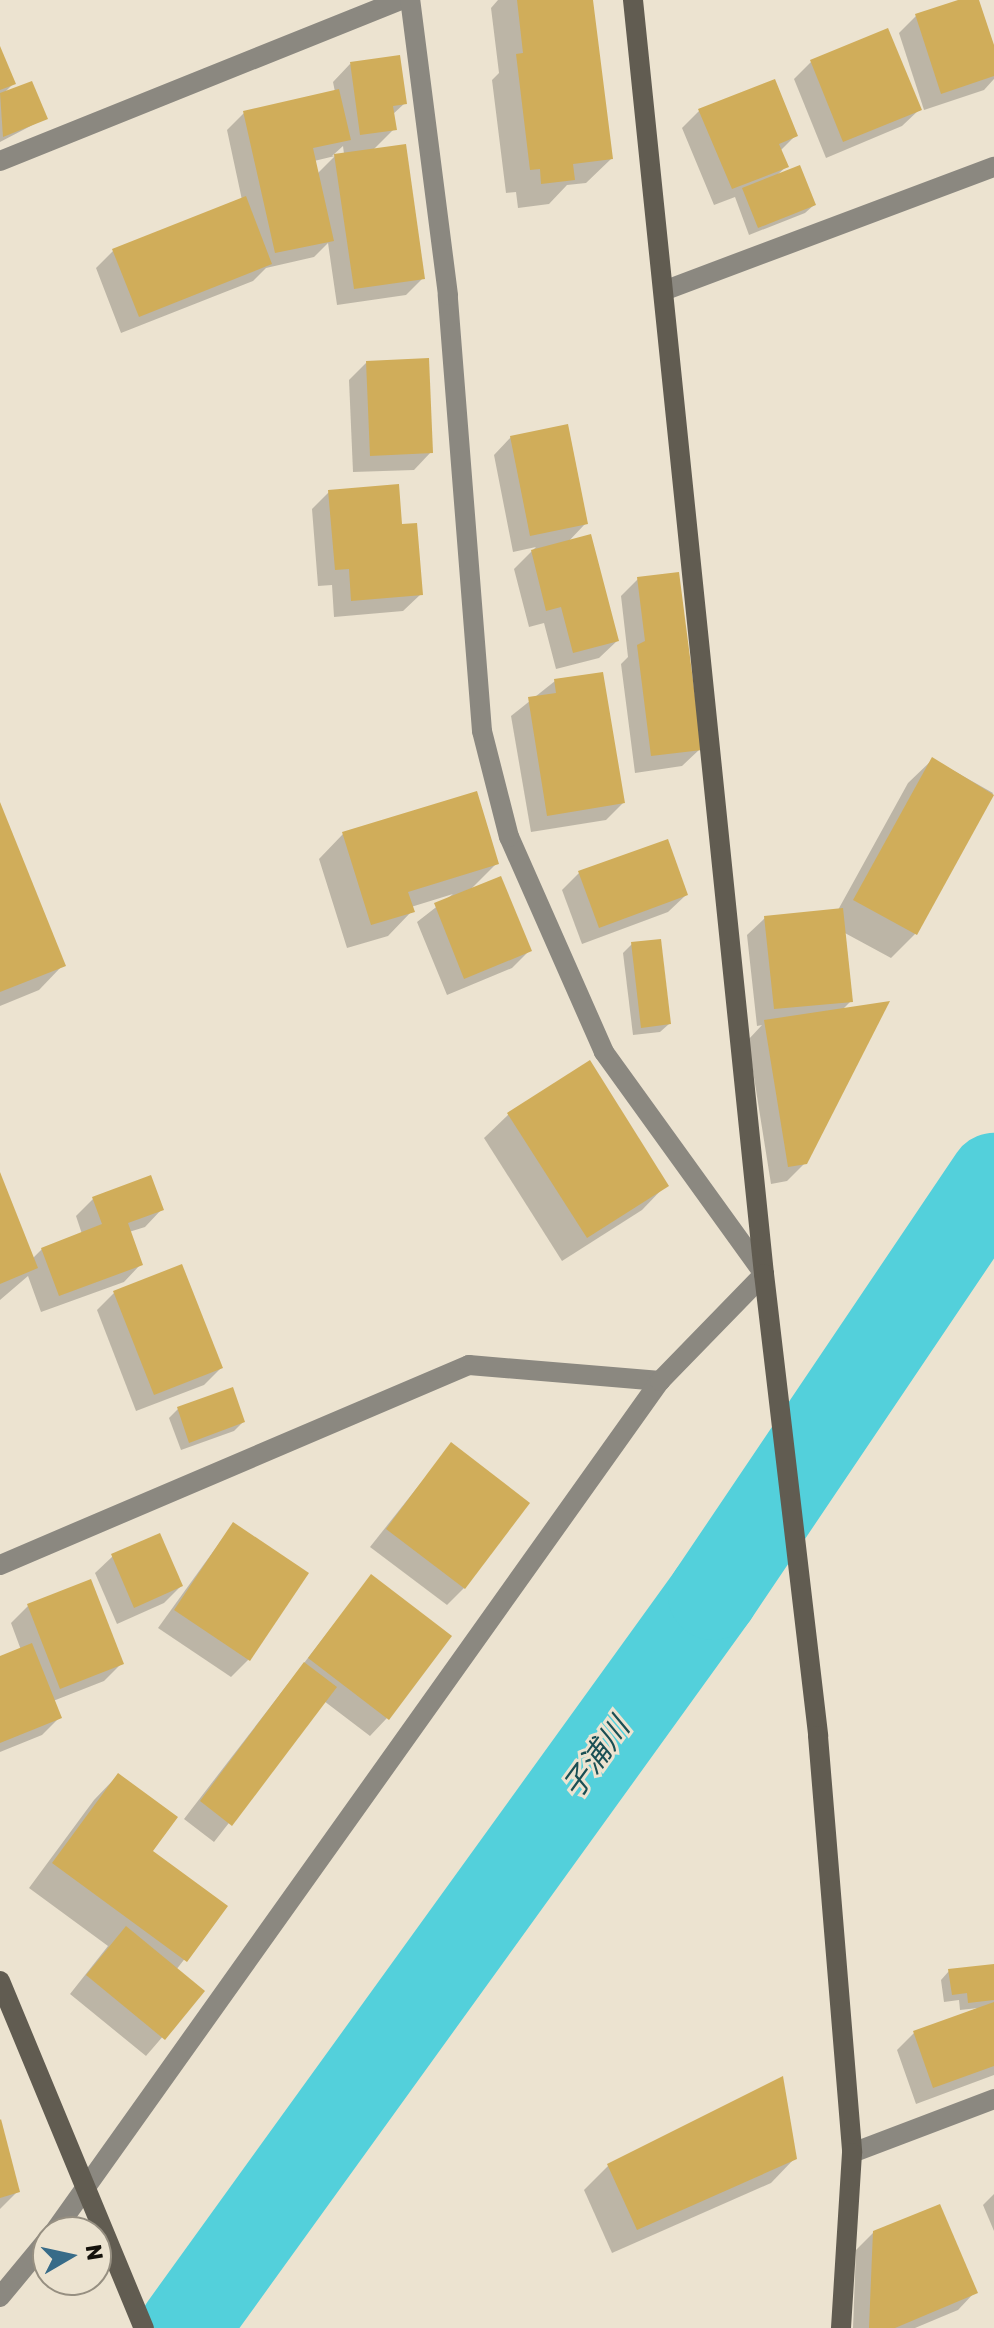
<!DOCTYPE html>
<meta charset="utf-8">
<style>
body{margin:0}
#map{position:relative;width:994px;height:2328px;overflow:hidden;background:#ece3d0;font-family:Rubik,"Noto Sans JP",sans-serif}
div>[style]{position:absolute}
.shadow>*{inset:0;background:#0003}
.river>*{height:90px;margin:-45px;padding:0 45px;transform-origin:45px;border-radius:45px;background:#53d0db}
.building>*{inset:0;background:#d0ad5a}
.street>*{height:20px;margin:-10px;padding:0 10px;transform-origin:10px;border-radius:10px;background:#8b8880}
.secondary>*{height:20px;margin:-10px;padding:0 10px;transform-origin:10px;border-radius:10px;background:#615c51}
span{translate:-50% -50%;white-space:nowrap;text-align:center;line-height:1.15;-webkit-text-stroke:6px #ece3d0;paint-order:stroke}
.water-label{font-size:30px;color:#194f54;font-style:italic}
.north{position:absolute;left:32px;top:2216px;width:80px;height:80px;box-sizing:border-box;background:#ece3d0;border:2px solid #968f81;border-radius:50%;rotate:81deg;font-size:22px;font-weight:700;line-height:32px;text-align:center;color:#14110b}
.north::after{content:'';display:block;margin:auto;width:28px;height:36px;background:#376b88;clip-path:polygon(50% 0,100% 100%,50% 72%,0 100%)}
</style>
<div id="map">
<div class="shadow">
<div style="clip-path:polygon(498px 0,591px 0,611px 159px,586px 183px,567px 185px,549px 204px,518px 208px,516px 192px,506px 193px,492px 80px,499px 73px,491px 8px)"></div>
<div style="clip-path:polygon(964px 0,977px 0,994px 51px,994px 79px,984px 90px,924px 110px,899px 33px,916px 16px)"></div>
<div style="clip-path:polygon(0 51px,13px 84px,2px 95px,46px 118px,0 142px)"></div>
<div style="clip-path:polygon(811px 62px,920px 109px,902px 126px,826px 158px,794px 79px)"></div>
<div style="clip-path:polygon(evenodd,350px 64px,405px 103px,392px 115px,394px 129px,373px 150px,423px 278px,406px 295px,337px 305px,328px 243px,314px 257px,266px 268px,253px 281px,121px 333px,96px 268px,113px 251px,242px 200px,227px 130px,244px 113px,335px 92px,333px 82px,350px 64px,343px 146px,344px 154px,332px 156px,343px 146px,350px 64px,335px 156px,317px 174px,314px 161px,335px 156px)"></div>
<div style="clip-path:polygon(699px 111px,795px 136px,780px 151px,787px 166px,776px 176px,814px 205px,805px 213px,749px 235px,735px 197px,714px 205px,682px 128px)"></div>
<div style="clip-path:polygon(366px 363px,431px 452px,414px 470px,353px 472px,349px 380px)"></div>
<div style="clip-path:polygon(511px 437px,586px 523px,567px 543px,617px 641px,599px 658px,556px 669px,544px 623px,529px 627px,514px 569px,536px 547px,513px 552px,494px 455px)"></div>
<div style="clip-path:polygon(329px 492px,421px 594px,403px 611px,334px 617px,332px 585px,318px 586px,312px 509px)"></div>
<div style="clip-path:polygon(638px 579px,700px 749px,682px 766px,635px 773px,621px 664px,628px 657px,621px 596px)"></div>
<div style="clip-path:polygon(555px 681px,623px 803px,606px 820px,531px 832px,511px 716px)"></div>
<div style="clip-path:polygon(933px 759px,993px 793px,915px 934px,891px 958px,843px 932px,851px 1001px,841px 1011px,805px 1163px,787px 1181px,771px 1184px,748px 1040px,762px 1025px,757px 1026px,747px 935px,765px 918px,838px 910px,908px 783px)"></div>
<div style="clip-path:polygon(0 807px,63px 965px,39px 990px,0 1006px)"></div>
<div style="clip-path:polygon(343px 834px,497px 863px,470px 890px,529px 951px,512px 968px,447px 995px,417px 922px,453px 894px,411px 907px,412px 911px,388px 936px,347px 948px,319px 859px)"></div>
<div style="clip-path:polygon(579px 873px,686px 895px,668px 912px,582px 944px,562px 890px)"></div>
<div style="clip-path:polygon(632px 944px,669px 1024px,660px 1032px,633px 1035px,623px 953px)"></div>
<div style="clip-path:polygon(509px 1114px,666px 1185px,642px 1210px,562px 1261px,484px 1138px)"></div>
<div style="clip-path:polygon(0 1177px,32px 1259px,42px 1249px,82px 1234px,76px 1216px,93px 1199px,162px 1209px,145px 1227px,129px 1232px,141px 1264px,124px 1282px,41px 1312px,28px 1276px,0 1300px)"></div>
<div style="clip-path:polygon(114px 1293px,221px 1368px,204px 1385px,136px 1411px,97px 1310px)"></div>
<div style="clip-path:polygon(178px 1409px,243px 1422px,234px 1431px,181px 1450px,169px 1418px)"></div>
<div style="clip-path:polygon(451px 1445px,464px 1588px,447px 1605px,370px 1547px)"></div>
<div style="clip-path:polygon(233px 1524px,248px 1660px,231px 1677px,158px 1628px)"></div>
<div style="clip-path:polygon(113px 1556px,181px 1586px,164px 1603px,117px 1624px,95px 1573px)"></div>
<div style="clip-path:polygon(371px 1576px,387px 1718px,370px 1736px,324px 1701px,214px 1842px,184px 1819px)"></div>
<div style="clip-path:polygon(28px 1606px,121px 1664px,104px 1681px,53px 1701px,60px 1717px,42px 1735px,0 1752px,0 1658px,21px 1650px,11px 1623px)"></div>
<div style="clip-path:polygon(118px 1775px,151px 1852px,225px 1907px,176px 1970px,202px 1991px,146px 2056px,70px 1994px,108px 1946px,29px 1888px,94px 1800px)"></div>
<div style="clip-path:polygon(994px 1966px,994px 2075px,916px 2104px,897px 2050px,914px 2033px,978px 2008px,960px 2010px,959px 2000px,944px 2002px,941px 1980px,949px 1971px)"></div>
<div style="clip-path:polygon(0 2124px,18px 2191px,0 2209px)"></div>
<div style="clip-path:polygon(795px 2158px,771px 2183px,612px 2253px,584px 2190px,608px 2166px)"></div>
<div style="clip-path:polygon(994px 2194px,994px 2231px,983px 2205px)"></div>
<div style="clip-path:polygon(874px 2232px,975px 2292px,958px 2310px,915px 2328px,853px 2328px,856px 2250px)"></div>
</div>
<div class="river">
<div style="left:184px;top:2328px;width:904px;rotate:-54.18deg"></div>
<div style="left:713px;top:1595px;width:503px;rotate:-56.03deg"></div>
</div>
<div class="building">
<div style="clip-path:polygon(517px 0,593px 0,613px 159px,573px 164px,575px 180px,541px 184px,540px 169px,530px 170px,516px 54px,523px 53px)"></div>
<div style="clip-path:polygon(958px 0,979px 0,994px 45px,994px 76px,941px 94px,915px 14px)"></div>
<div style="clip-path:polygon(888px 28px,922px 110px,843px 142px,810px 60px)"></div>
<div style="clip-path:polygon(0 46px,16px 84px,0 90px)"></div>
<div style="clip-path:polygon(400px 55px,407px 104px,393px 106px,397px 130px,360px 135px,350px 62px)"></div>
<div style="clip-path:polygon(775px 79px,798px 136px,779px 144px,789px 167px,732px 189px,698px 109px)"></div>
<div style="clip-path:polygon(32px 81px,48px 119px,3px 137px,0 93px)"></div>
<div style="clip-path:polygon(339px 89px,351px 140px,313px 148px,334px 241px,275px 253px,243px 111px)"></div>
<div style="clip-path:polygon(406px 144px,425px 279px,354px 289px,334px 154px)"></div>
<div style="clip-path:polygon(800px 165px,816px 205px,758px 228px,742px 188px)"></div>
<div style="clip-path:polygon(246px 196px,272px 264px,139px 317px,112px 249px)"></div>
<div style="clip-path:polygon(429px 358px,433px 453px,370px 456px,366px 361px)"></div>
<div style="clip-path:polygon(568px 424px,588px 524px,530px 536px,510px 436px)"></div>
<div style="clip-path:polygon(399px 484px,402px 524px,417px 523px,423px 595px,351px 601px,349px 569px,335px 570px,328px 490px)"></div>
<div style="clip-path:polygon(591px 534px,619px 641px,573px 653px,561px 607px,546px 611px,531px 550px)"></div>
<div style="clip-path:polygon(679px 572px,702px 750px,651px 756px,637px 645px,645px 641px,637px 577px)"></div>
<div style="clip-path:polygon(603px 672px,625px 803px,547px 816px,528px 697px,556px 693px,554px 679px)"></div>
<div style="clip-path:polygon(932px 757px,994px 795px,917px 935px,853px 900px)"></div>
<div style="clip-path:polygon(477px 791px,499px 864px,408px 892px,415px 912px,371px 925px,342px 832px)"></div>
<div style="clip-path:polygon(0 802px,66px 966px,0 992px)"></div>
<div style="clip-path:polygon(668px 839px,688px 895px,599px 928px,578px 871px)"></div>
<div style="clip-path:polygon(501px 876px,532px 951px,464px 979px,434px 903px)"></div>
<div style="clip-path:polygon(843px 908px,853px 1002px,774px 1009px,764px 916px)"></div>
<div style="clip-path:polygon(661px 939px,671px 1024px,641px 1028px,631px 942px)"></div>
<div style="clip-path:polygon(890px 1001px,807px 1164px,788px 1167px,764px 1020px)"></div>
<div style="clip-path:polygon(590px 1060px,669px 1186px,587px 1238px,507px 1113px)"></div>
<div style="clip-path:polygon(0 1172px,38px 1268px,0 1284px)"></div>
<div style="clip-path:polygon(151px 1175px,164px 1210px,128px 1223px,143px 1265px,59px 1296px,41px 1248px,102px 1224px,92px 1197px)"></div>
<div style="clip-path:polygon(182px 1264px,223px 1368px,154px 1395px,113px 1291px)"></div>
<div style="clip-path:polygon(233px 1387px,245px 1422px,189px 1443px,177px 1407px)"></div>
<div style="clip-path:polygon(451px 1442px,530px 1503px,465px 1589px,386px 1529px)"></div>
<div style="clip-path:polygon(233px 1522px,309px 1573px,250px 1661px,174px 1610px)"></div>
<div style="clip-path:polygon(160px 1533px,183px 1586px,134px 1608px,111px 1554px)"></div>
<div style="clip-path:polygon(371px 1574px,452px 1636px,389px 1720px,308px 1658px)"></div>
<div style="clip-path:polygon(91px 1579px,124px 1664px,60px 1689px,27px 1604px)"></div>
<div style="clip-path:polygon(32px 1643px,62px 1718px,0 1743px,0 1656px)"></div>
<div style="clip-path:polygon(304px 1662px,337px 1687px,232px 1826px,200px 1801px)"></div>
<div style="clip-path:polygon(118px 1773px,178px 1817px,153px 1851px,228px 1906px,187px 1962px,52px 1863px)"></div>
<div style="clip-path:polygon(126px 1926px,205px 1991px,165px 2040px,86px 1975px)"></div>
<div style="clip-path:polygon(994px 1964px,994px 2000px,968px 2003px,967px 1993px,952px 1995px,948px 1969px)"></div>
<div style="clip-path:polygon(994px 2002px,994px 2066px,933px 2088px,913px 2031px)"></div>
<div style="clip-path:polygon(783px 2076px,797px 2159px,637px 2230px,607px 2164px)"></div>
<div style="clip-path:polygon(1px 2119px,20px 2192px,0 2198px,0 2120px)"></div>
<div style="clip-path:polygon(940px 2204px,978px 2293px,895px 2328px,869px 2328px,873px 2231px)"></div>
</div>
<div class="street">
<div style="left:0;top:161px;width:432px;rotate:-21.9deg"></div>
<div style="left:666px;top:290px;width:350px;rotate:-20.6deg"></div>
<div style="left:0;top:1565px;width:510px;rotate:-23.1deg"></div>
<div style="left:469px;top:1365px;width:192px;rotate:4.8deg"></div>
<div style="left:852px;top:2153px;width:152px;rotate:-20.8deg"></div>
<div style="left:54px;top:2232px;width:1045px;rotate:-54.55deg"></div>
<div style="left:660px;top:1381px;width:149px;rotate:-45.8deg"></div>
<div style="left:764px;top:1274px;width:274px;rotate:-125.8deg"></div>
<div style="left:604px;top:1052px;width:235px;rotate:-113.8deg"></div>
<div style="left:509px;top:837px;width:109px;rotate:-104.3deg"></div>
<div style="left:482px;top:731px;width:437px;rotate:-94.5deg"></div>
<div style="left:448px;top:295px;width:297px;rotate:-97.3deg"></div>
<div style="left:0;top:2297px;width:75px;rotate:-50.4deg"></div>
</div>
<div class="secondary">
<div style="left:633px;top:0;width:1281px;rotate:84.13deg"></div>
<div style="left:764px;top:1274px;width:465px;rotate:83.3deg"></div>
<div style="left:818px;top:1736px;width:418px;rotate:85.3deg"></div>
<div style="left:852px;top:2153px;width:175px;rotate:93.6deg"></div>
<div style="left:0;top:1981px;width:376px;rotate:67.5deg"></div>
</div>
<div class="water-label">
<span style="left:596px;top:1758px;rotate:-54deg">子浦川</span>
</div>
<div class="north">N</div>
</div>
